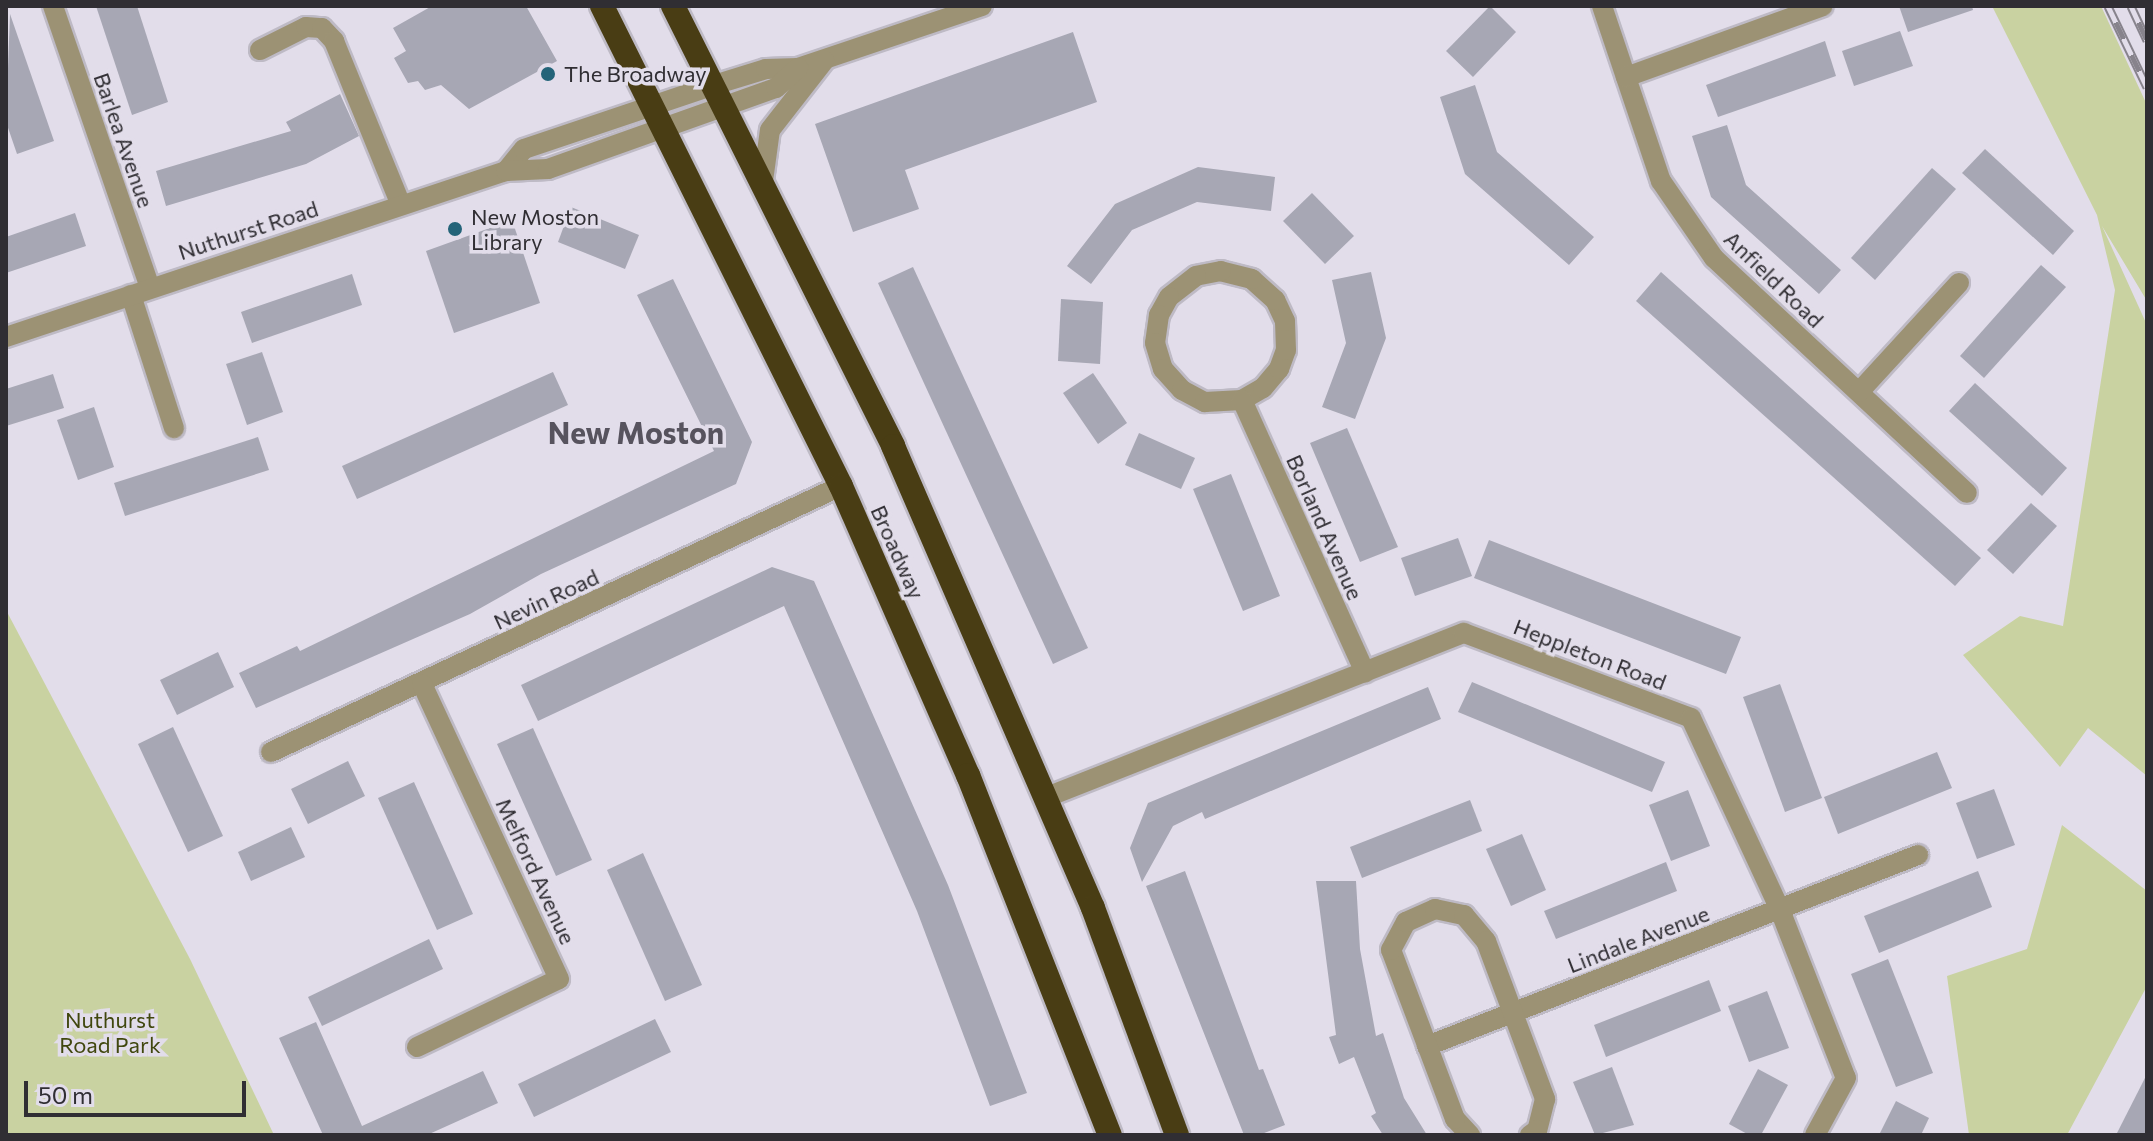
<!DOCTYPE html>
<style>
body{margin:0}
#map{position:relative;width:2153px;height:1141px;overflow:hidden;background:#e2ddea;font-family:Commissioner,sans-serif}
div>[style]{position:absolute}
.green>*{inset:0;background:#c9d2a1}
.building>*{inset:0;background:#a7a7b4}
.roads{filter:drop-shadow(2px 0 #bebac5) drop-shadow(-2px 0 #bebac5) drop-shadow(0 2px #bebac5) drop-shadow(0 -2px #bebac5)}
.minor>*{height:20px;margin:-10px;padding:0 10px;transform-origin:10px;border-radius:10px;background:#9c9274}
.highway>*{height:24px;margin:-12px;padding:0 12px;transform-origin:12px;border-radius:12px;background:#493d14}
.rail>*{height:9px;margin-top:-4.5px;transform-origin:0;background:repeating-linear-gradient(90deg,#e2ddea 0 18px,#87838c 0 36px);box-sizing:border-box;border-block:2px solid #87838c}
.dots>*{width:22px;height:22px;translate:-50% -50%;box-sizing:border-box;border:4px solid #e2ddea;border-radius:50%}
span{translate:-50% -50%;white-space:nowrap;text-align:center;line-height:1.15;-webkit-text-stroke:7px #e2ddea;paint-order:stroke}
.poi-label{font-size:22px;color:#302e33}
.left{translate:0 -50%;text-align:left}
.street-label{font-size:22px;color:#302e33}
.park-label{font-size:22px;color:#40470e}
.district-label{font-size:30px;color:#57535e;font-weight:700}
.frame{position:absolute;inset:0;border:8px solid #302e33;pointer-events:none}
.scale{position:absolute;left:24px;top:1081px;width:222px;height:36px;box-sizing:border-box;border:4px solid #302e33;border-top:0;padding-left:10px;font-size:24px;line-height:28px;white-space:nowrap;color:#302e33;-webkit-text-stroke:6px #e2ddea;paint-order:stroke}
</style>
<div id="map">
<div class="green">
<div style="clip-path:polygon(1992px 6px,2101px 6px,2147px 105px,2147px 301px,2102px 226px,2147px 325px,2147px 776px,2088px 728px,2060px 767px,1963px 655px,2020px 616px,2063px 626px,2115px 290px,2097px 215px)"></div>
<div style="clip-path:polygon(6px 610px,190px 959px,274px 1135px,6px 1135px)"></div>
<div style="clip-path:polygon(2062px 825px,2147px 891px,2147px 986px,2067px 1135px,1969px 1135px,1947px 976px,2027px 949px)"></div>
</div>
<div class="building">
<div style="clip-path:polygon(96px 6px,137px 6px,168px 102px,132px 115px)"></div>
<div style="clip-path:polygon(432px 6px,526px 6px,557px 61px,469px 109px,441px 85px,425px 90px,418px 81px,408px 83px,394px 58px,406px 51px,393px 28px)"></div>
<div style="clip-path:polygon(1490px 6px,1516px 32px,1473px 77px,1446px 51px)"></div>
<div style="clip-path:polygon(1899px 6px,1972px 6px,1973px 10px,1908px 32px)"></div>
<div style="clip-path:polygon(10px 14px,54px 141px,17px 154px,6px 122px)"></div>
<div style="clip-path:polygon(1900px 31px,1913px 66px,1854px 86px,1842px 51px)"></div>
<div style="clip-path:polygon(1073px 32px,1097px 102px,905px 170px,919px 209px,853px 232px,815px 124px)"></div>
<div style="clip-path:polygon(1825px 41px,1836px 76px,1718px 117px,1706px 85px)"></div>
<div style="clip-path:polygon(1475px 85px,1497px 152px,1594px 237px,1569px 265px,1465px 174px,1440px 97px)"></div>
<div style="clip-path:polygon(340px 94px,359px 136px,306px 164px,166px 206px,156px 171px,291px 131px,286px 122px)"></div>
<div style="clip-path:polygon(1727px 125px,1746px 185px,1841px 270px,1819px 294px,1711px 197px,1692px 136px)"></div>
<div style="clip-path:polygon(1985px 149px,2074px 231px,2053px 255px,1962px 173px)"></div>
<div style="clip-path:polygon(1198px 167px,1275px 177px,1271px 211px,1197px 202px,1132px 230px,1091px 284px,1067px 266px,1115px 204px)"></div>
<div style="clip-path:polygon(1932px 168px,1956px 189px,1875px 280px,1851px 258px)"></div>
<div style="clip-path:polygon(1312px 193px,1354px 236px,1325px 264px,1283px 221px)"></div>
<div style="clip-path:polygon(571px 207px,639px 235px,625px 269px,558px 242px)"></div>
<div style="clip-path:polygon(75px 213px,86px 246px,6px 273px,6px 237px)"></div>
<div style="clip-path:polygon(512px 220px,540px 303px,454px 333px,426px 251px)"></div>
<div style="clip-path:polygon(2041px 265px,2066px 287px,1984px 378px,1960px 356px)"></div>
<div style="clip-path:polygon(913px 267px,1088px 648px,1053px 664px,878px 283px)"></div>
<div style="clip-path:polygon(1371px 272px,1386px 338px,1355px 419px,1322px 407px,1346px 343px,1332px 280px)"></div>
<div style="clip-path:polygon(1661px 272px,1981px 558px,1955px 586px,1636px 301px)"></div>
<div style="clip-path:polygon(352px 274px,362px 305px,252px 343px,241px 312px)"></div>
<div style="clip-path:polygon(673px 279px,752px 442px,736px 484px,541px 574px,470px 614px,256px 708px,239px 673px,297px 646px,300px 651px,714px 451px,637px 295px)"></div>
<div style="clip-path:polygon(1061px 299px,1103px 302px,1100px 364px,1058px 361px)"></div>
<div style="clip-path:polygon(262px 352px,283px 412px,247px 425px,226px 364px)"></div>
<div style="clip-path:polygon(553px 372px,568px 405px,357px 499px,342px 466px)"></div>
<div style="clip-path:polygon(1093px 373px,1127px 423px,1098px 444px,1063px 393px)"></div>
<div style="clip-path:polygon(53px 374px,64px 408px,6px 426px,6px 389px)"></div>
<div style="clip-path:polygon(1975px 383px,2067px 468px,2042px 496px,1949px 411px)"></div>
<div style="clip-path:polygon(94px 407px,114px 467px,78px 480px,57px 420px)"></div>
<div style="clip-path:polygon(1347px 428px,1398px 547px,1360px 562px,1310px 443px)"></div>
<div style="clip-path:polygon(1139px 433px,1195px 458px,1181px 489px,1125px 465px)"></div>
<div style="clip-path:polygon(258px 437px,269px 470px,125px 516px,114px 483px)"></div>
<div style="clip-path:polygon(1231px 474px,1280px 596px,1243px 611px,1193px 489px)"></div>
<div style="clip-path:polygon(2031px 503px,2057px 526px,2013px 574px,1987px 550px)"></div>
<div style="clip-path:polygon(1458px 538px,1472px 576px,1415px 596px,1401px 558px)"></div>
<div style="clip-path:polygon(1489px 540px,1741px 637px,1726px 674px,1474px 578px)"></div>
<div style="clip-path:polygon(772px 567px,814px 581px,948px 885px,1027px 1093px,990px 1106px,917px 911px,784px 606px,538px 721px,521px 685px)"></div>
<div style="clip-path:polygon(218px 652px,234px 687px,177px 715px,160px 680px)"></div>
<div style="clip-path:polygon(1472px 682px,1665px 762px,1652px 792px,1458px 712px)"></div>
<div style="clip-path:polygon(1780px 684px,1822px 798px,1785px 812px,1743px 697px)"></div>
<div style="clip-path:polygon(1428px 687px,1441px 719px,1205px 819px,1202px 812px,1173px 826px,1142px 882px,1130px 848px,1148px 803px)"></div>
<div style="clip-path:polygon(173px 727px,223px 836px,188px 852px,138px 744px)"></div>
<div style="clip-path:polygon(533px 728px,592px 860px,556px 876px,497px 744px)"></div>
<div style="clip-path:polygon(1937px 752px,1952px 788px,1838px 834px,1824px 797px)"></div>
<div style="clip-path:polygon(348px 761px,365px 796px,308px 824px,291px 789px)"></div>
<div style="clip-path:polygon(414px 782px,473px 914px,437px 930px,378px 798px)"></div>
<div style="clip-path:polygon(1994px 789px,2015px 845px,1977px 859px,1956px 803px)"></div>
<div style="clip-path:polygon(1688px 790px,1710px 846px,1671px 861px,1649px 805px)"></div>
<div style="clip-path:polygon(1470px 800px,1482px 831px,1362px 878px,1350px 847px)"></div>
<div style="clip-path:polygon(291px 827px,305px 857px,251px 881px,238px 852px)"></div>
<div style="clip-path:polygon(1522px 834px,1546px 890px,1511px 906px,1486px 849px)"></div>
<div style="clip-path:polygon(643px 853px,702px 985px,665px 1001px,607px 870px)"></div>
<div style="clip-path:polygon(1666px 862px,1677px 891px,1556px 939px,1544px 911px)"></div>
<div style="clip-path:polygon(1185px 871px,1259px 1070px,1263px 1069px,1285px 1125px,1259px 1135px,1244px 1135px,1146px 886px)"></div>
<div style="clip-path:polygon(1978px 871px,1992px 907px,1879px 953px,1864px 916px)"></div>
<div style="clip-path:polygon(1316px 881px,1356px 881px,1360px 949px,1376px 1036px,1383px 1033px,1404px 1098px,1427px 1135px,1383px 1135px,1371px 1116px,1376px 1113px,1354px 1057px,1339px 1064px,1329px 1037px,1336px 1035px)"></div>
<div style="clip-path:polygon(429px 939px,443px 969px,322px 1026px,308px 997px)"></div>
<div style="clip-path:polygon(1888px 959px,1933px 1073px,1896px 1087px,1851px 974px)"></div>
<div style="clip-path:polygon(1709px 980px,1721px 1011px,1606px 1057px,1594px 1025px)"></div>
<div style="clip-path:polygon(1767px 991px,1789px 1048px,1749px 1062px,1728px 1006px)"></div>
<div style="clip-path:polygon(655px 1019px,671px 1052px,534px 1117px,518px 1084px)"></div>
<div style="clip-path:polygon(316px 1022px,362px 1126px,483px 1071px,498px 1103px,427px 1135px,323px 1135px,279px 1038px)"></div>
<div style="clip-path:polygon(1612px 1067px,1634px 1125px,1595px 1135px,1573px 1082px)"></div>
<div style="clip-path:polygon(1758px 1069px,1788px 1085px,1761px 1135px,1749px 1135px,1729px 1124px)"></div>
<div style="clip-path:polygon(2147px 1074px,2147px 1135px,2116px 1135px)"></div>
<div style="clip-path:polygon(1896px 1101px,1929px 1118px,1921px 1135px,1879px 1135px)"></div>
</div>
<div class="roads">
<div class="minor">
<div style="left:53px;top:6px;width:298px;rotate:71deg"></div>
<div style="left:1602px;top:6px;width:185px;rotate:71.4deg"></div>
<div style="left:1661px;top:181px;width:93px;rotate:55.5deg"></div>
<div style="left:1714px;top:258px;width:345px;rotate:42.9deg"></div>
<div style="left:260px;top:50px;width:51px;rotate:-26.6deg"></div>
<div style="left:306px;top:27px;width:16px;rotate:4deg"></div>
<div style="left:322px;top:28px;width:18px;rotate:47deg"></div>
<div style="left:334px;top:41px;width:177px;rotate:67.8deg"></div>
<div style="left:1626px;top:77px;width:209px;rotate:-19.8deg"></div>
<div style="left:506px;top:171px;width:28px;rotate:-51deg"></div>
<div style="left:524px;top:149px;width:200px;rotate:-18.6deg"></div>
<div style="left:714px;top:85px;width:54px;rotate:-17.1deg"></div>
<div style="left:766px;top:69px;width:32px;rotate:-2deg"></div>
<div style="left:798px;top:68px;width:194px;rotate:-18.6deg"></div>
<div style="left:763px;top:181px;width:51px;rotate:-82.2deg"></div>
<div style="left:770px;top:130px;width:88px;rotate:-52deg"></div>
<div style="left:131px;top:295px;width:140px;rotate:72.1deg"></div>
<div style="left:6px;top:337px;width:527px;rotate:-18.37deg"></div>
<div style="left:506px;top:171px;width:42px;rotate:-2.7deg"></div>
<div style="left:548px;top:169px;width:242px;rotate:-19.6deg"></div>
<div style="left:776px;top:88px;width:30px;rotate:-42deg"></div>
<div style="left:1859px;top:392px;width:148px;rotate:-47.5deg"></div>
<div style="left:1242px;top:400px;width:24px;rotate:-30deg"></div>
<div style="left:1263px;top:388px;width:25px;rotate:-50deg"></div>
<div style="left:1279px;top:369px;width:20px;rotate:-70deg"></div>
<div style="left:1286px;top:350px;width:29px;rotate:-92deg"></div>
<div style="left:1285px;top:321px;width:23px;rotate:-115deg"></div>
<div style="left:1275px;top:300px;width:31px;rotate:-138deg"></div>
<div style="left:1252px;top:279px;width:32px;rotate:-166deg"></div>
<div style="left:1221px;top:271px;width:25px;rotate:169deg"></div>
<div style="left:1196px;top:276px;width:34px;rotate:142deg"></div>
<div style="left:1169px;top:297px;width:21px;rotate:119deg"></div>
<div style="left:1159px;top:315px;width:28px;rotate:98deg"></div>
<div style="left:1155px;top:343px;width:27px;rotate:73deg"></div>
<div style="left:1163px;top:369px;width:28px;rotate:48deg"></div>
<div style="left:1182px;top:390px;width:26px;rotate:28deg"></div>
<div style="left:1205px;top:402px;width:37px;rotate:-3deg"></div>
<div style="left:1242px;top:400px;width:299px;rotate:65.7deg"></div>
<div style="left:271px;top:752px;width:629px;rotate:-25.02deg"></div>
<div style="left:1047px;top:797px;width:448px;rotate:-21.5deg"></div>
<div style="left:1464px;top:633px;width:242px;rotate:20.5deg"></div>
<div style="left:1691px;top:718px;width:212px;rotate:65.1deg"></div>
<div style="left:1780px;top:910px;width:180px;rotate:68.6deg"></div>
<div style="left:1846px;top:1078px;width:65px;rotate:118.5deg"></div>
<div style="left:1427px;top:1046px;width:527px;rotate:-21.26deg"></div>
<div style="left:417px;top:1047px;width:157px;rotate:-25.6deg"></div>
<div style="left:559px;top:979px;width:325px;rotate:-114.9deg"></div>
<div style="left:1470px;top:1135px;width:22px;rotate:-133deg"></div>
<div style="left:1455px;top:1119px;width:181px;rotate:-110.7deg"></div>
<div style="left:1391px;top:950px;width:32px;rotate:-62deg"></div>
<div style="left:1406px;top:922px;width:32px;rotate:-24deg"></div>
<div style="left:1435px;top:909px;width:30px;rotate:12deg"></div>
<div style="left:1464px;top:915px;width:34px;rotate:50deg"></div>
<div style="left:1486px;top:941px;width:169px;rotate:69.5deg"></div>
<div style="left:1545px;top:1099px;width:32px;rotate:104deg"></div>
<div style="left:1537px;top:1130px;width:9px;rotate:144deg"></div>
</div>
<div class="highway">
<div style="left:602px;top:6px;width:536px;rotate:63.53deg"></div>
<div style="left:841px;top:486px;width:316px;rotate:66.3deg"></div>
<div style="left:968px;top:775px;width:387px;rotate:68.5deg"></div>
<div style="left:673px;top:6px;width:492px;rotate:63.4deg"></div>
<div style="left:893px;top:446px;width:503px;rotate:66.59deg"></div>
<div style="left:1093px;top:908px;width:242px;rotate:69.7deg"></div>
</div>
</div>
<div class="rail">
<div style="left:2108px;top:6px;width:90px;rotate:64.3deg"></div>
<div style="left:2131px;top:6px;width:38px;rotate:65deg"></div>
</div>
<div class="dots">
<div style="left:548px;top:74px;background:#246479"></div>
<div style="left:455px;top:229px;background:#246479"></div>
</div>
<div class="poi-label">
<span class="left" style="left:564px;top:74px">The Broadway</span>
<span class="left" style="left:471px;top:229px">New Moston<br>Library</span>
</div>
<div class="street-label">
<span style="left:124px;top:140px;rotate:71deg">Barlea Avenue</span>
<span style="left:248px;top:230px;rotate:-18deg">Nuthurst Road</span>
<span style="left:1774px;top:279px;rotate:44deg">Anfield Road</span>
<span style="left:1325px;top:527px;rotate:66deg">Borland Avenue</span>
<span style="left:898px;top:552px;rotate:66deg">Broadway</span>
<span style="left:546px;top:599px;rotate:-25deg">Nevin Road</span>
<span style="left:1590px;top:654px;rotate:21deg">Heppleton Road</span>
<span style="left:536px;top:871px;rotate:65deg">Melford Avenue</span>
<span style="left:1638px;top:939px;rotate:-21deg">Lindale Avenue</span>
</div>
<div class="park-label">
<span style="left:110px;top:1032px">Nuthurst<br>Road Park</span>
</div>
<div class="district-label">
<span style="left:636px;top:432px">New Moston</span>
</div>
<div class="frame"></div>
<div class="scale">50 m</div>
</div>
